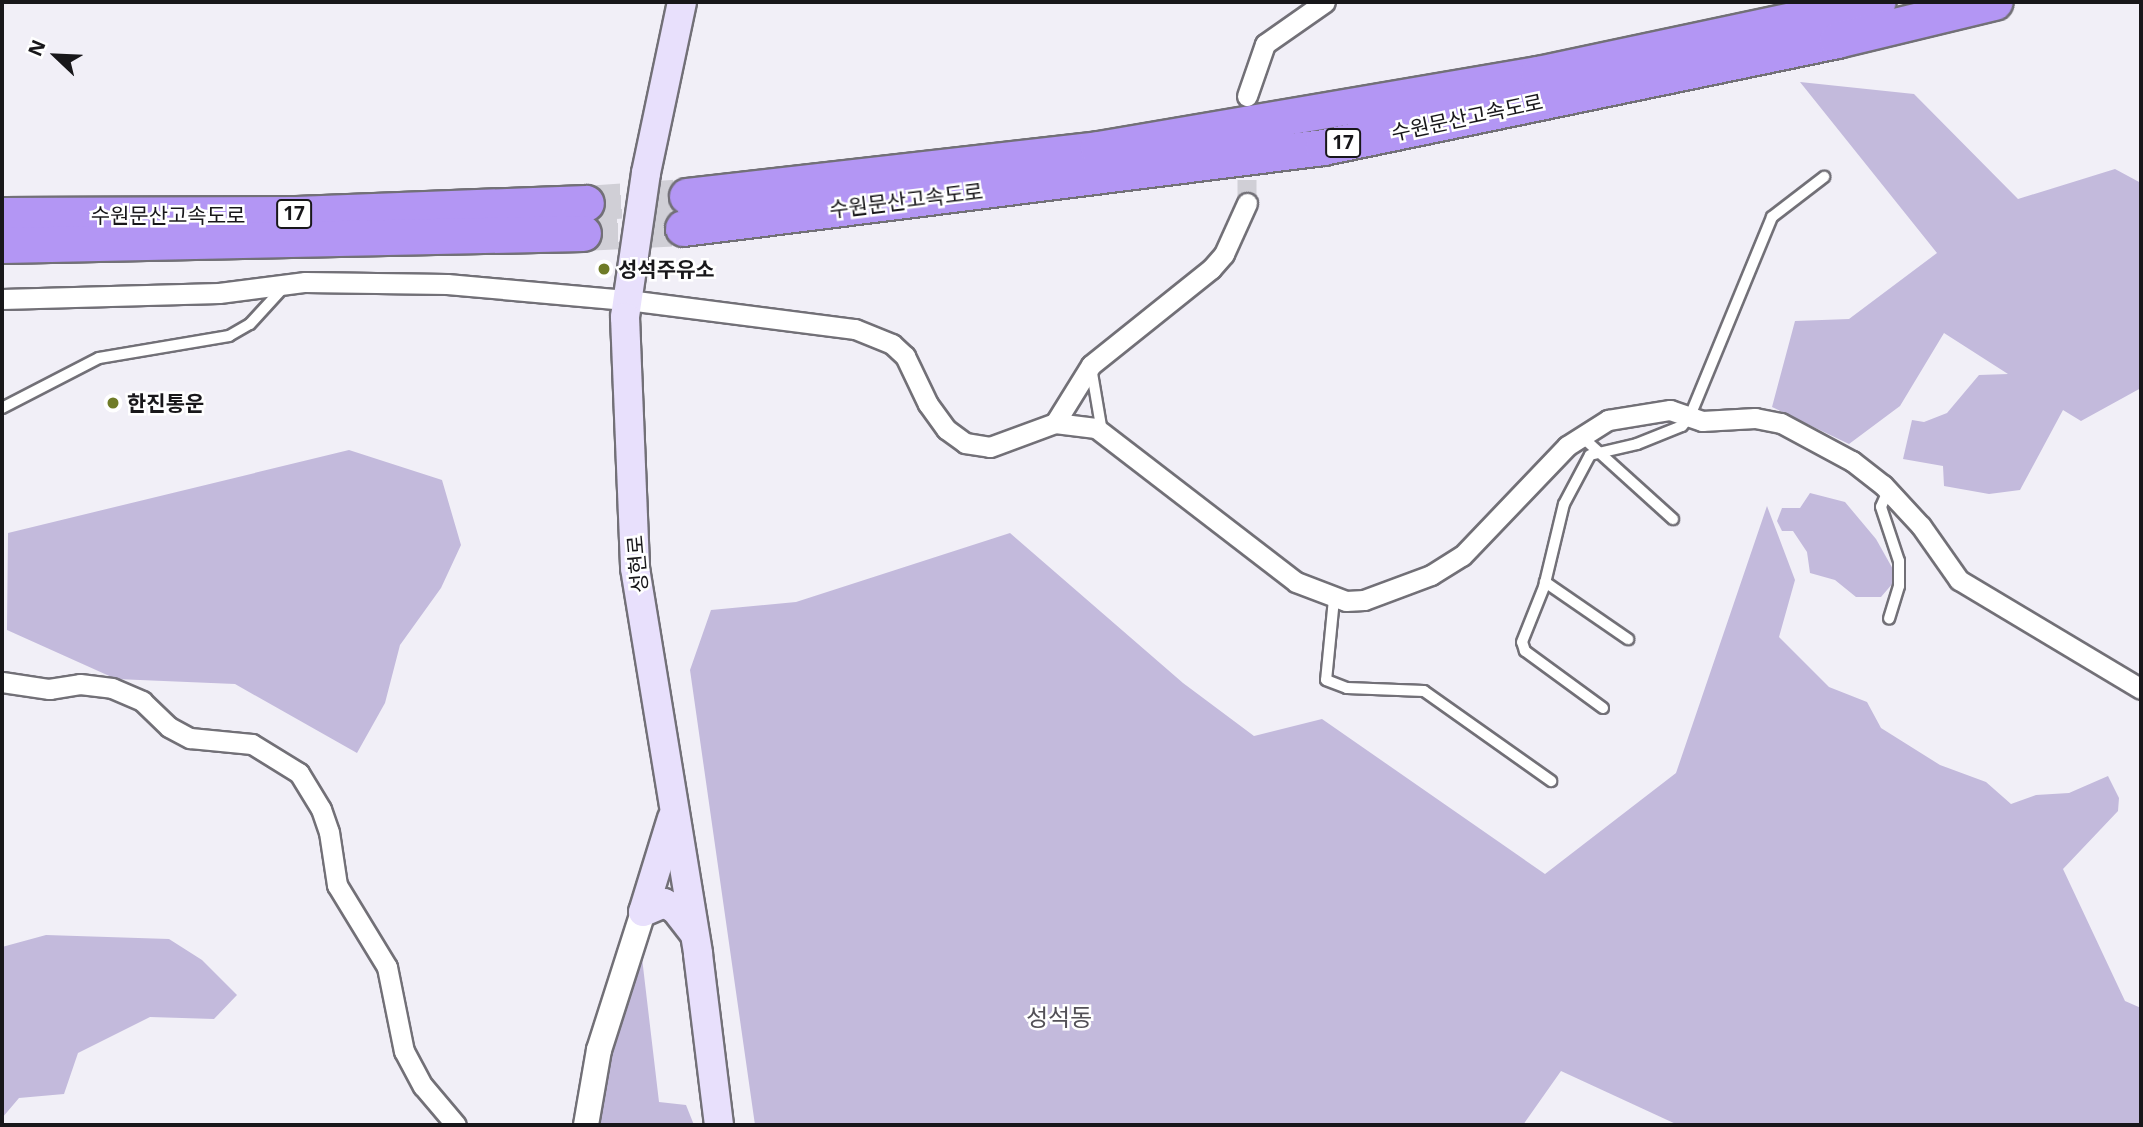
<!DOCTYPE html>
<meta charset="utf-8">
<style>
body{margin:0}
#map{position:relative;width:2143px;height:1127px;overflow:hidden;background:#f1eff7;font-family:"Noto Sans","Noto Sans KR",sans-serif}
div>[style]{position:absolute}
.green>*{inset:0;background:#c3badc}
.minor-tunnel>*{height:19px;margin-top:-9.5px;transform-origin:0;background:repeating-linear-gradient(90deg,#d0cfd6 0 19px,transparent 0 29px)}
.motorway-tunnel>*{height:35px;margin-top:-17.5px;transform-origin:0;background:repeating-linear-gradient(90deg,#d0cfd6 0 35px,transparent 0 53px)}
.roads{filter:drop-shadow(2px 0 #727077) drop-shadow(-2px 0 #727077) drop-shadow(0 2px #727077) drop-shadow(0 -2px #727077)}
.service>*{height:10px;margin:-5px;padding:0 5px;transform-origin:5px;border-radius:5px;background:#fff}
.minor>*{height:19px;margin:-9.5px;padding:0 9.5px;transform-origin:9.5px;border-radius:9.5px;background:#fff}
.tertiary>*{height:24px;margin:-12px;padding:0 12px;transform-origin:12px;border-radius:12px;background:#fff}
.secondary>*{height:28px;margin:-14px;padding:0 14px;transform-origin:14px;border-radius:14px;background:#e8e0fc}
.motorway>*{height:35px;margin:-17.5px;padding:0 17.5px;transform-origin:17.5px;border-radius:17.5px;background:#b396f4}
.dots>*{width:19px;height:19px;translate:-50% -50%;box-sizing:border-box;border:4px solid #fff;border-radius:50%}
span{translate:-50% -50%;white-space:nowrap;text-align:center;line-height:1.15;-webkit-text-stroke:5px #fff;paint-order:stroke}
.shield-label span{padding:2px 5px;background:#fff;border:2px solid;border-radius:5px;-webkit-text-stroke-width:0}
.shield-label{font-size:19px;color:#18171a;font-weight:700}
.street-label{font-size:21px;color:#18171a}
.poi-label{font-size:21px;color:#18171a;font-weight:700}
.left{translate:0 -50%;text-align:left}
.quarter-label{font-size:24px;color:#525056}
.frame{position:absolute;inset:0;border:4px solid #18171a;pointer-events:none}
.north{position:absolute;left:21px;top:21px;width:70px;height:70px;-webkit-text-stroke:5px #fff;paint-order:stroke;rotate:293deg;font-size:19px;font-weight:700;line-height:28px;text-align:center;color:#18171a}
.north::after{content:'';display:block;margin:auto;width:24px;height:32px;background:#18171a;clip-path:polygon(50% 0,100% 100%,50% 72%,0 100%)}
</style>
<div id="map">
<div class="green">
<div style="clip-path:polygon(1800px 82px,1914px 94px,2018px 199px,2115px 169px,2141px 183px,2141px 388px,2081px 421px,2063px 410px,2020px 490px,1989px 494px,1944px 486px,1943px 466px,1903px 459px,1912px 420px,1924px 422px,1947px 413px,1979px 375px,2008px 374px,1944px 333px,1900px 406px,1849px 444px,1772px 407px,1795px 321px,1849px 319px,1937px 253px)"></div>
<div style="clip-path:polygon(349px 450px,442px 480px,461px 545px,441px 588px,400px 645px,385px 703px,357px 753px,235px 684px,116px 679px,7px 630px,8px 533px)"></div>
<div style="clip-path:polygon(1810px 493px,1845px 502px,1876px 539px,1894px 571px,1893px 583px,1881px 597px,1856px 597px,1835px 580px,1810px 573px,1807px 552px,1793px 531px,1782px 531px,1777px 521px,1782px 508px,1800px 508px)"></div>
<div style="clip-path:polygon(1767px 506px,1795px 580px,1779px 637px,1829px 687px,1867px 702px,1881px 728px,1940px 765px,1986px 782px,2011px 804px,2036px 795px,2069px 793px,2108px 776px,2119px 798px,2118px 811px,2063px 869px,2125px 1001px,2141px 1008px,2141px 1125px,1678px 1125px,1561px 1071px,1523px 1125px,755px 1125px,690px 670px,711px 610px,796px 602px,1010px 533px,1183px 683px,1254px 736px,1322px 719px,1545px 874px,1676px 773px)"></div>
<div style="clip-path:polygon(46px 935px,169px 939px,202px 960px,237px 995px,214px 1019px,150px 1017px,78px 1053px,64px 1094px,19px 1098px,2px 1118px,2px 947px)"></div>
<div style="clip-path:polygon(642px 958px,659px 1102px,686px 1105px,694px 1125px,599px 1125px,607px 1054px)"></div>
</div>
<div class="minor-tunnel">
<div style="left:1247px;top:150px;width:53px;rotate:90deg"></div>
</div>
<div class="motorway-tunnel">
<div style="left:586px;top:203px;width:101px;rotate:-4deg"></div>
<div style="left:583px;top:233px;width:100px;rotate:-2.9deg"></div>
</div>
<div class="roads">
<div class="service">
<div style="left:1091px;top:367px;width:66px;rotate:80.4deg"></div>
<div style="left:2px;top:408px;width:109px;rotate:-27.3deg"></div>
<div style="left:99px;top:358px;width:132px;rotate:-9.6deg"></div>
<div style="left:229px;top:336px;width:24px;rotate:-30deg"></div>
<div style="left:250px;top:324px;width:49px;rotate:-47.5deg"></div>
<div style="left:1581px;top:436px;width:124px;rotate:42.1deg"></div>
<div style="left:1888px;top:491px;width:17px;rotate:114deg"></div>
<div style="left:1881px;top:507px;width:57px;rotate:71.6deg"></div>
<div style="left:1899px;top:561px;width:25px;rotate:90deg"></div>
<div style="left:1899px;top:586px;width:34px;rotate:107deg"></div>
<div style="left:1545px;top:582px;width:101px;rotate:34.5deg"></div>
<div style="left:1334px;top:599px;width:81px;rotate:95.6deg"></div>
<div style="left:1326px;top:680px;width:22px;rotate:21deg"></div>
<div style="left:1347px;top:688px;width:77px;rotate:2.2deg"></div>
<div style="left:1424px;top:691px;width:156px;rotate:35.3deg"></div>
<div style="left:1603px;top:708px;width:97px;rotate:-143.8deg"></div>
<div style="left:1525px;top:651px;width:9px;rotate:-108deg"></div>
<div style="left:1522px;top:642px;width:59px;rotate:-68.2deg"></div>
<div style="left:1544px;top:587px;width:85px;rotate:-76.5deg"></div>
<div style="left:1564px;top:504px;width:55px;rotate:-62deg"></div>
<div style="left:1590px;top:455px;width:48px;rotate:-13.2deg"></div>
<div style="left:1637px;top:444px;width:48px;rotate:-21.8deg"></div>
<div style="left:1682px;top:426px;width:13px;rotate:-51deg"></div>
<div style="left:1690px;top:416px;width:215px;rotate:-67.6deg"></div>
<div style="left:1772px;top:217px;width:66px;rotate:-37.6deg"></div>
</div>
<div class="minor">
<div style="left:1247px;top:96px;width:55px;rotate:-70.9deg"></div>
<div style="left:1265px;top:44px;width:73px;rotate:-35deg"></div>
<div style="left:2px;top:299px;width:217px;rotate:-1.6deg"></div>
<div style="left:219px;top:293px;width:87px;rotate:-7.3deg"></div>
<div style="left:305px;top:282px;width:142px;rotate:0.8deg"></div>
<div style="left:447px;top:284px;width:182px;rotate:5.1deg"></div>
<div style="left:628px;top:300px;width:229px;rotate:7.3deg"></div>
<div style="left:855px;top:329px;width:40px;rotate:22deg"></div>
<div style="left:892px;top:344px;width:18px;rotate:43deg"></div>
<div style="left:905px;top:356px;width:53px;rotate:64.4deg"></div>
<div style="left:928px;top:404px;width:31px;rotate:54deg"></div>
<div style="left:946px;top:429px;width:24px;rotate:36deg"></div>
<div style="left:965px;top:443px;width:25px;rotate:9deg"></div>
<div style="left:990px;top:447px;width:69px;rotate:-20.3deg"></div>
<div style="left:1055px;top:423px;width:41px;rotate:7deg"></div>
<div style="left:1096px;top:428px;width:252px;rotate:37.6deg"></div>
<div style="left:1296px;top:582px;width:53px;rotate:20.8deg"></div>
<div style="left:1346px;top:601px;width:18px;rotate:-3deg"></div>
<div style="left:1364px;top:600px;width:72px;rotate:-20.5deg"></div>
<div style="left:1431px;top:575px;width:36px;rotate:-32deg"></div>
<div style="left:1462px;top:556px;width:152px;rotate:-46.3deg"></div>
<div style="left:1567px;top:446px;width:49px;rotate:-32.4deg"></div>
<div style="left:1608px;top:420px;width:63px;rotate:-9.2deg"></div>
<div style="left:1670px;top:410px;width:34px;rotate:19deg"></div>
<div style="left:1702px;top:421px;width:53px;rotate:-3.2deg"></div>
<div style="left:1755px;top:418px;width:26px;rotate:11deg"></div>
<div style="left:1781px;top:423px;width:81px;rotate:28.2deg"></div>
<div style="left:1852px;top:461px;width:39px;rotate:38deg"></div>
<div style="left:1883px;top:485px;width:56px;rotate:47.2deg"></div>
<div style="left:1921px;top:526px;width:66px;rotate:54.9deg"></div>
<div style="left:1959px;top:580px;width:212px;rotate:30.9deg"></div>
<div style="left:1055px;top:423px;width:68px;rotate:-58.2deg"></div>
<div style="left:1091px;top:365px;width:154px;rotate:-38.7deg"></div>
<div style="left:1211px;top:269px;width:20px;rotate:-49deg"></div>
<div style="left:1224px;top:254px;width:56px;rotate:-65.7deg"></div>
<div style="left:2px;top:682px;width:48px;rotate:8.5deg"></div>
<div style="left:49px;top:689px;width:31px;rotate:-9deg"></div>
<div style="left:80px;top:684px;width:32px;rotate:7deg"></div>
<div style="left:112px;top:688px;width:33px;rotate:23deg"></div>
<div style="left:142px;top:701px;width:37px;rotate:44deg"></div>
<div style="left:169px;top:727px;width:24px;rotate:28deg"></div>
<div style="left:190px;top:738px;width:62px;rotate:5.5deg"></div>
<div style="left:252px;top:744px;width:55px;rotate:31.7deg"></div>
<div style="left:299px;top:773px;width:42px;rotate:58.6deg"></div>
<div style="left:321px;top:809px;width:24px;rotate:71deg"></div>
<div style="left:329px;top:832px;width:54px;rotate:81.4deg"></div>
<div style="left:337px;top:885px;width:96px;rotate:58.6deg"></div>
<div style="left:387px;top:967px;width:86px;rotate:78.6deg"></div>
<div style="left:404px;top:1051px;width:40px;rotate:62deg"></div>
<div style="left:423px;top:1086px;width:51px;rotate:49.8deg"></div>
</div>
<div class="tertiary">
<div style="left:586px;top:1125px;width:76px;rotate:-80.2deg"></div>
<div style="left:599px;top:1050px;width:145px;rotate:-72.3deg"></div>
</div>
<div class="secondary">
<div style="left:682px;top:2px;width:175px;rotate:101.9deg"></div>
<div style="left:646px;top:173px;width:146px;rotate:98.3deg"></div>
<div style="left:625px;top:317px;width:251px;rotate:87.7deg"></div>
<div style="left:635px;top:568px;width:391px;rotate:80.7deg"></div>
<div style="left:698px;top:954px;width:172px;rotate:83deg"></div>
<div style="left:672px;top:818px;width:98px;rotate:107.1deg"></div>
<div style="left:643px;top:912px;width:23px;rotate:-23deg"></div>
<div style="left:664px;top:903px;width:13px;rotate:29deg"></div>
<div style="left:675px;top:909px;width:31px;rotate:52deg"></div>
</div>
<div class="motorway">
<div style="left:687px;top:196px;width:414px;rotate:-6.5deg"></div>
<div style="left:1098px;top:149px;width:446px;rotate:-9.7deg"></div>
<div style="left:1538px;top:74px;width:347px;rotate:-12deg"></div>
<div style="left:2px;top:215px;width:294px;rotate:-0.2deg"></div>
<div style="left:296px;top:214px;width:290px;rotate:-2.2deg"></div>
<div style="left:683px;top:228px;width:645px;rotate:-7.21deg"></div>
<div style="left:1323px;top:147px;width:525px;rotate:-11.76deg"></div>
<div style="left:1837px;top:40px;width:162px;rotate:-13.6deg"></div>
<div style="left:2px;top:245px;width:581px;rotate:-1.18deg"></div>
</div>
</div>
<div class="dots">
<div style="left:604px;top:269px;background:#6f7b27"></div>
<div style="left:113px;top:403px;background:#6f7b27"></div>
</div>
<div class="shield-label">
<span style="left:1343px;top:143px">17</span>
<span style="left:294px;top:214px">17</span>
</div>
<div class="street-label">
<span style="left:1467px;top:117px;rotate:-12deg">수원문산고속도로</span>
<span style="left:906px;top:200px;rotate:-7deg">수원문산고속도로</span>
<span style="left:168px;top:215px">수원문산고속도로</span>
<span style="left:637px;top:564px;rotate:-95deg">성현로</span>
</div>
<div class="poi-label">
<span class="left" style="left:618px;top:269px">성석주유소</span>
<span class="left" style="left:127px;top:403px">한진통운</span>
</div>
<div class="quarter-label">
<span style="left:1059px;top:1017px">성석동</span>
</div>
<div class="frame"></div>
<div class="north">N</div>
</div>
